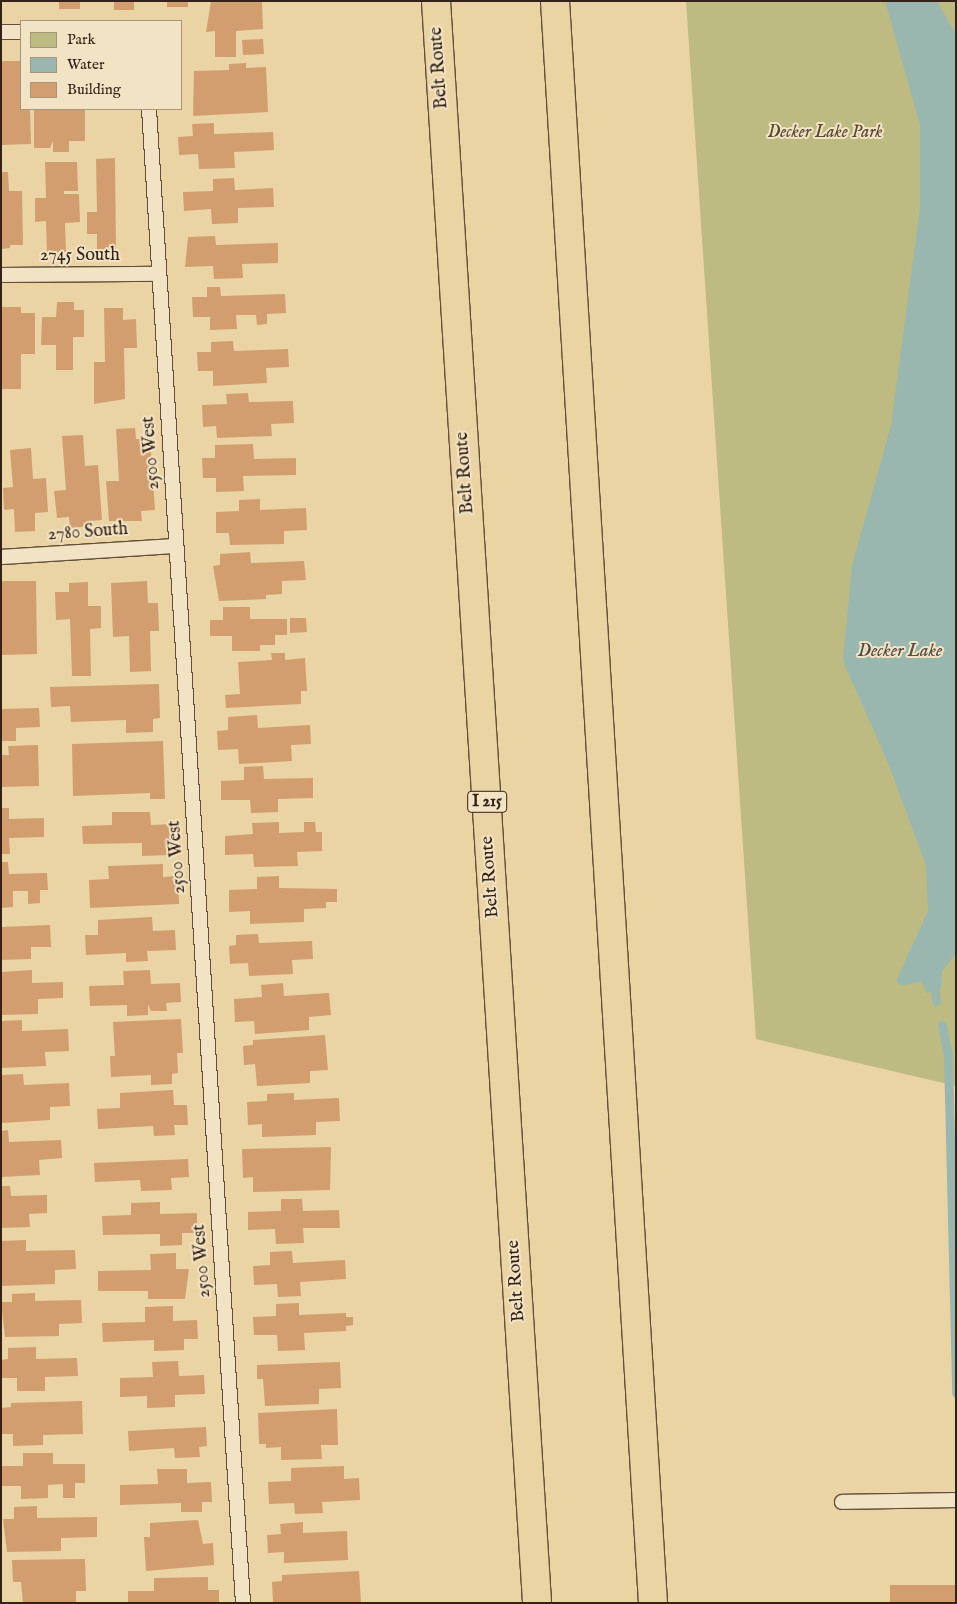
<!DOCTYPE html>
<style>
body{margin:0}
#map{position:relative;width:957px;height:1604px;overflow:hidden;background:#ebd4a4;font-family:"IM FELL English",serif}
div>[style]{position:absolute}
.green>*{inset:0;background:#bdbb81}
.water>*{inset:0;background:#99b7ae}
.stream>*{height:9px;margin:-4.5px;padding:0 4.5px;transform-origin:4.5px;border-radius:4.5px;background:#99b7ae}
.building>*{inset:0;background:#d29e6f}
.roads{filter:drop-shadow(1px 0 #624e3a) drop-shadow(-1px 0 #624e3a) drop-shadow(0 1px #624e3a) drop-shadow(0 -1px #624e3a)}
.lane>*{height:14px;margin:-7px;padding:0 7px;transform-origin:7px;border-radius:7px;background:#f2e3c4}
.highway>*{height:28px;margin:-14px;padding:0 14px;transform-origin:14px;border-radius:14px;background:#ebd4a4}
span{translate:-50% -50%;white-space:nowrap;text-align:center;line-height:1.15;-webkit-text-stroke:4px #f2e3c4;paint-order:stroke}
.shield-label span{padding:1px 4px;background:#f2e3c4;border:1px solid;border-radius:4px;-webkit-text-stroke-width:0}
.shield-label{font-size:16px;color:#342117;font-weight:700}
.street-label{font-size:18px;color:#342117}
.park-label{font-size:18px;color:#564832;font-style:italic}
.water-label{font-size:19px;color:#524e44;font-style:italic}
.frame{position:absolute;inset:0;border:2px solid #342117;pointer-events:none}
.legend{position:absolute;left:20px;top:20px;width:162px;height:90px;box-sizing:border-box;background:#f2e3c4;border:1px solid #a6957f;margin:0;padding:6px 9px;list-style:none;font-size:15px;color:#342117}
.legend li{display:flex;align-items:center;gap:10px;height:25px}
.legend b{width:25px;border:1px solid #a6957f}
</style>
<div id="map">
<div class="green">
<div style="clip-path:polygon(686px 1px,956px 1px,956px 1086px,756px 1039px)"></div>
</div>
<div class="water">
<div style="clip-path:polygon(885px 1px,937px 1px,956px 35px,956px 953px,942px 972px,941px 989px,927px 993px,921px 981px,902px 986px,896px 981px,928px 911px,926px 865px,888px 763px,843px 661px,852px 566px,891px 425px,920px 208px,920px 125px)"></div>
</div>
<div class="stream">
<div style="left:935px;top:991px;width:10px;rotate:84deg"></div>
<div style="left:942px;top:1025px;width:31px;rotate:79deg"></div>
<div style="left:948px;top:1055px;width:338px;rotate:88.6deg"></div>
</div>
<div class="building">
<div style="clip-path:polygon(59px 1px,80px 1px,80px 9px,59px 9px)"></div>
<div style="clip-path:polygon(114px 1px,134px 1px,134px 10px,114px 10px)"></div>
<div style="clip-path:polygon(167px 1px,188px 1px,188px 7px,167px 7px)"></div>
<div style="clip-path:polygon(211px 1px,262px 2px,263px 29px,236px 31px,236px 57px,215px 57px,215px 31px,206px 32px)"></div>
<div style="clip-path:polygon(263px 39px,264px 54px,243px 55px,242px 40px)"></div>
<div style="clip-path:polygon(1px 61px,21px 61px,21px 109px,30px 109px,31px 144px,1px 145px)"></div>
<div style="clip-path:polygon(246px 63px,246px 68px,266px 67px,268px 112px,193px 116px,194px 71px,229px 70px,229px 64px)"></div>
<div style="clip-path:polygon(34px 109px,85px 109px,85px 141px,69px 141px,69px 152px,53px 152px,53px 141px,50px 148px,34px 148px)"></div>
<div style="clip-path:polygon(214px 123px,214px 134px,273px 132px,274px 150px,234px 152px,235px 168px,199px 169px,198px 154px,179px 155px,178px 137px,193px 136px,192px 124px)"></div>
<div style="clip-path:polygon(115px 158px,116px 249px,97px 250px,97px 234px,87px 234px,87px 212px,97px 212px,96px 159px)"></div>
<div style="clip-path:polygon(45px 162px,77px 162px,78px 191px,64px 191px,64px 194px,79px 194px,80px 222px,65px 223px,66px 252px,47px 253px,46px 221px,35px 222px,35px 198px,46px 198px)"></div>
<div style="clip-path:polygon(1px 172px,8px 172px,9px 191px,22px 191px,23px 245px,10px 245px,10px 248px,1px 249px)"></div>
<div style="clip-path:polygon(234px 178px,235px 190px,273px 188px,274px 207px,238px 208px,238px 223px,212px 224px,211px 209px,184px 211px,183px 192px,213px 191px,213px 179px)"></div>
<div style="clip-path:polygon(215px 236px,216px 245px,278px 243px,278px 263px,242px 264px,243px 278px,214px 279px,213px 266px,185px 267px,188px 237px)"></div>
<div style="clip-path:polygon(207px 287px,220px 287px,221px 296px,285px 294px,286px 313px,267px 314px,267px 324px,257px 325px,256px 315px,236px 315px,237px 329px,210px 330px,210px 317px,193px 317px,192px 297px,207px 297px)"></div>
<div style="clip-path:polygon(57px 302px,74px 302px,74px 310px,84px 310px,84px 337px,73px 337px,73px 370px,56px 370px,56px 345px,41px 345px,42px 317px,56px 317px)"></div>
<div style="clip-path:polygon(1px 307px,21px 307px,21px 313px,35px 313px,35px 354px,21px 354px,21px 389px,1px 389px)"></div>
<div style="clip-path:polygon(104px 308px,123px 308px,123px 320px,136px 319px,137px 348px,124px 348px,125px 399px,94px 404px,94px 362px,105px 362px)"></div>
<div style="clip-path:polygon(233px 341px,234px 351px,288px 349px,289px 367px,266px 368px,267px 383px,213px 386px,213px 371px,198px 371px,197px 352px,211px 352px,211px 342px)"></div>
<div style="clip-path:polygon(248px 393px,249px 402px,293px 401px,294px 423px,271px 424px,272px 436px,217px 438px,216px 426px,203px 427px,202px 405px,227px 404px,226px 394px)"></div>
<div style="clip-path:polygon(135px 428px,136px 439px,150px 438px,155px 510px,141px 511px,142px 521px,109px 521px,106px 481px,119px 481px,116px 429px)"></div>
<div style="clip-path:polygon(83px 435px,85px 466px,98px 465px,102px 520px,90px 521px,90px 526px,70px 528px,69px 517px,57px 518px,54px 491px,66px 490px,62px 436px)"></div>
<div style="clip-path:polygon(253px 444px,254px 459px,296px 458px,296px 475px,243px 476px,244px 491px,216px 492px,216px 478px,203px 478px,202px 458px,215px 458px,215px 445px)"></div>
<div style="clip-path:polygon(31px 448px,33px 479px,46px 478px,48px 512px,35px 513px,35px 531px,15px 532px,14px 509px,4px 510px,3px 488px,13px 487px,10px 450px)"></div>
<div style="clip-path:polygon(260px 499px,260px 510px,306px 508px,307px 530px,284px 531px,284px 544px,230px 545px,229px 533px,216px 533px,216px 512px,239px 511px,239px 500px)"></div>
<div style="clip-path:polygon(250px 552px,251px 563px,304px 561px,306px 580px,282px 581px,282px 594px,266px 595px,266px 599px,219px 601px,213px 566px,220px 565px,220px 554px)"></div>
<div style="clip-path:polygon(1px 581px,36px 581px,37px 654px,1px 655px)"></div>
<div style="clip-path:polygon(147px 581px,148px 603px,158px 603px,159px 631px,150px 631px,151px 671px,130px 672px,129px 636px,113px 637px,111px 583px)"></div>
<div style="clip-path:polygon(88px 582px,88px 606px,101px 606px,101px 628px,90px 629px,91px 676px,72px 676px,70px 619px,56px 620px,55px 592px,69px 592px,69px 583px)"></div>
<div style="clip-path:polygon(223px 607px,250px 607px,250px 619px,287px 619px,287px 635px,275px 635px,275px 645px,260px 645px,260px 651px,232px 651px,232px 636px,210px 636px,210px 620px,223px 620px)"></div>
<div style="clip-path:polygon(290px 618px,306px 618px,307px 632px,290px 633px)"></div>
<div style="clip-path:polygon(271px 653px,285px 653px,285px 660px,305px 658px,307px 691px,301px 691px,301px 704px,226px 708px,225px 695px,240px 694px,238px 662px,272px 660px)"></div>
<div style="clip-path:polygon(159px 684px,160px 718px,153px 719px,153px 732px,126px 733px,126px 720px,71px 722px,70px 706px,51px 707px,50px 687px)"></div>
<div style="clip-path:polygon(39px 708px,40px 727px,16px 728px,16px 741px,1px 741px,1px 709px)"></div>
<div style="clip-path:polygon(257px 715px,258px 728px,310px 725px,311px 744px,291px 745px,292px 761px,239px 764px,238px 749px,218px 750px,217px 731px,228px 730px,228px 717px)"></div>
<div style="clip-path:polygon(163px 741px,165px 799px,150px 799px,150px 793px,73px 796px,72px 744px)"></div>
<div style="clip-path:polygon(38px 745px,39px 786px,1px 787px,1px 755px,9px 755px,8px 746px)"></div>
<div style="clip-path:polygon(263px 766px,264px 779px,313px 778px,313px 798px,278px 799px,278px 812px,251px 813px,250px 800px,221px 800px,221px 781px,244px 780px,244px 767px)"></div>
<div style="clip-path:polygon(1px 808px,9px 808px,9px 819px,44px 818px,44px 837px,9px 838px,10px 854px,1px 854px)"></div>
<div style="clip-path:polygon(112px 812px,150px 812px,151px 825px,172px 824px,170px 855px,142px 856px,142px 843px,83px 844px,82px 826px,112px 825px)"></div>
<div style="clip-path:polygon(279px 822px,279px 833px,304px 832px,304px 822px,315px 822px,316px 832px,322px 832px,322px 851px,297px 852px,298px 866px,254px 867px,253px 854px,225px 855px,225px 836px,253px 834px,252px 823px)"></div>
<div style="clip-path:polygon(1px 862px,8px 862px,9px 874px,47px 873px,48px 890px,40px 890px,40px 903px,28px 904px,28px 891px,13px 891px,13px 907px,1px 908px)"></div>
<div style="clip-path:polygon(163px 864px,163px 877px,178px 876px,179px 904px,90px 908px,89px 880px,109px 879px,108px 866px)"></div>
<div style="clip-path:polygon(279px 876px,279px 888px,337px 889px,337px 902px,326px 902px,326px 908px,304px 909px,304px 922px,250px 924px,250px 911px,229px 912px,229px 890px,257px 889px,257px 877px)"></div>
<div style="clip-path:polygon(152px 917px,153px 931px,175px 930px,176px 950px,147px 951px,148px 961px,126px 962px,126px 953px,86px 955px,85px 935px,98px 935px,98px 920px)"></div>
<div style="clip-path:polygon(50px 925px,51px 947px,31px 947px,31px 959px,1px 960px,1px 927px)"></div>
<div style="clip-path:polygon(258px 934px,259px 943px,312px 941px,313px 959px,292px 960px,293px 974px,249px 976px,248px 963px,230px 964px,229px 946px,236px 945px,236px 935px)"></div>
<div style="clip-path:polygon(32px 970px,32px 983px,63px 982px,63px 998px,38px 999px,38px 1014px,1px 1015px,1px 972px)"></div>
<div style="clip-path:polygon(150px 970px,151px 984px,180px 983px,181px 1002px,166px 1003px,167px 1011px,151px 1011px,148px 1004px,148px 1015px,127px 1016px,127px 1005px,90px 1006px,89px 986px,124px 985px,123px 971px)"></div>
<div style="clip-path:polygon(283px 983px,284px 996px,329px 993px,331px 1015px,309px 1017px,309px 1030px,255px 1034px,254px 1021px,235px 1022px,234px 999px,262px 997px,261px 985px)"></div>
<div style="clip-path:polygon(181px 1019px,183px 1053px,177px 1053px,178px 1073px,172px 1074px,172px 1084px,151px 1085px,151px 1075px,111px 1077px,110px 1056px,115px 1056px,113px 1022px)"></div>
<div style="clip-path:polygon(22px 1020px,22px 1031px,68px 1029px,69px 1051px,45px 1052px,46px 1066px,1px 1068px,1px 1021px)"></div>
<div style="clip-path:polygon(325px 1035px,328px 1070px,310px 1071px,310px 1083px,257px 1086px,255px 1064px,244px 1065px,243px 1046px,253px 1045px,253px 1040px)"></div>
<div style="clip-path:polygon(23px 1074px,24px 1085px,69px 1083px,70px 1106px,50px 1107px,50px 1120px,1px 1123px,1px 1075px)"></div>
<div style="clip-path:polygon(173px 1090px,174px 1105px,187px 1105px,188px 1125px,174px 1125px,175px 1135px,154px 1136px,153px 1126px,98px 1129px,97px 1109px,120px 1108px,120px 1093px)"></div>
<div style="clip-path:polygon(294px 1093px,294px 1100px,339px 1098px,340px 1121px,316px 1122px,316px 1135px,262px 1137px,262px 1124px,248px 1125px,247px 1102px,267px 1101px,267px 1094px)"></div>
<div style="clip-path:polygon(8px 1130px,9px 1142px,61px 1140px,62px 1158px,39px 1160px,40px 1175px,1px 1177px,1px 1131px)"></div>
<div style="clip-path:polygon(331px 1147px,330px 1190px,253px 1192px,253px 1177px,243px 1178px,242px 1149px)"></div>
<div style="clip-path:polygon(188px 1159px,189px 1177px,171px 1178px,172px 1190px,141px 1191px,140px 1180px,95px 1182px,94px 1163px)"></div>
<div style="clip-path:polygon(1px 1186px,10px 1186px,11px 1196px,47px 1195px,47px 1213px,29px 1214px,30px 1227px,1px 1228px)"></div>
<div style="clip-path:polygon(281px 1199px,302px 1199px,303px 1211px,339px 1210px,340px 1228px,303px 1228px,304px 1243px,276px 1244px,275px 1229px,248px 1230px,248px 1212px,281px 1211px)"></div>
<div style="clip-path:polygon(160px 1202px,160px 1214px,197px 1213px,197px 1233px,182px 1233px,182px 1245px,160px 1246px,160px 1234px,103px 1235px,102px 1216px,131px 1215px,131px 1203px)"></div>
<div style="clip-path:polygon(26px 1240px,26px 1251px,75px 1250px,76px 1269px,55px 1270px,55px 1284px,1px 1286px,1px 1241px)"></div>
<div style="clip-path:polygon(292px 1251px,293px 1263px,345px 1260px,346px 1279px,300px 1282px,301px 1296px,278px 1297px,277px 1284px,254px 1285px,253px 1266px,270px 1265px,270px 1252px)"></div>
<div style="clip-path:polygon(176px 1253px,176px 1269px,189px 1269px,185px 1299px,148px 1299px,148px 1291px,98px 1291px,98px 1271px,151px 1270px,150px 1254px)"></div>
<div style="clip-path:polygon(35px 1293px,35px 1301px,81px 1300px,82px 1323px,59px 1324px,59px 1336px,5px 1337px,1px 1302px,12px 1302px,12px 1294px)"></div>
<div style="clip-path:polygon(299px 1303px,299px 1315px,346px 1313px,346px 1317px,353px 1317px,353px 1325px,346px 1326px,346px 1331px,304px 1333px,305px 1350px,278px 1351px,277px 1335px,254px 1335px,253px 1317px,276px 1316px,276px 1304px)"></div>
<div style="clip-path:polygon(173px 1306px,173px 1321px,197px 1320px,198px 1339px,184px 1339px,184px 1350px,154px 1351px,154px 1340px,103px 1342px,102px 1323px,145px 1322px,145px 1307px)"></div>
<div style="clip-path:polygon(36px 1347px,36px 1359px,77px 1358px,78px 1376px,45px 1377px,45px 1391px,17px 1391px,17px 1378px,1px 1378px,1px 1360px,8px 1359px,8px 1348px)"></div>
<div style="clip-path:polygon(178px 1361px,179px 1376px,204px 1375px,205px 1394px,175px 1395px,175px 1407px,147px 1408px,147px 1396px,120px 1397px,120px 1378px,153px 1377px,152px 1362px)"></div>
<div style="clip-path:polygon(340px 1362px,341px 1388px,319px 1389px,319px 1404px,265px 1406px,263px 1379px,257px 1379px,257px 1365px)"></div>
<div style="clip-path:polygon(82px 1401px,83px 1434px,43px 1435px,43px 1445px,13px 1446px,13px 1434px,1px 1434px,1px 1408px,11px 1407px,11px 1403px)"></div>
<div style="clip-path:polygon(337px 1409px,338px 1445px,321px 1445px,322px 1459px,281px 1460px,281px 1447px,266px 1448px,266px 1444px,259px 1444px,258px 1413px)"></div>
<div style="clip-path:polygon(206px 1427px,207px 1446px,199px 1447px,200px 1457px,175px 1458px,174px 1448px,129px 1451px,128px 1431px)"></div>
<div style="clip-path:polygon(23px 1453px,53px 1453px,53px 1464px,85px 1464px,85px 1483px,75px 1483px,75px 1498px,63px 1498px,63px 1484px,48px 1485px,48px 1498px,21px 1499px,21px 1486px,1px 1486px,1px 1466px,23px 1466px)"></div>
<div style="clip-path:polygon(344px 1466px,344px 1479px,359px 1478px,360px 1500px,322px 1502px,323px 1513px,295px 1514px,294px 1503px,269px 1504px,268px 1482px,291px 1481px,291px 1468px)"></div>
<div style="clip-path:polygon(157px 1469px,187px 1469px,187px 1483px,211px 1482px,212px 1502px,202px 1502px,202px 1512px,181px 1512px,181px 1503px,120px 1505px,120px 1485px,158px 1484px)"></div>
<div style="clip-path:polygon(37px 1506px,37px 1518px,97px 1517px,97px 1537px,61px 1538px,61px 1551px,7px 1552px,3px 1519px,14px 1519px,14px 1507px)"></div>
<div style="clip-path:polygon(198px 1520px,203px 1544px,213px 1543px,214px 1565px,146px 1571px,144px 1537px,150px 1537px,150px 1523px)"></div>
<div style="clip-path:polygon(303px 1522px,303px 1533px,347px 1531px,348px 1560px,284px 1563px,284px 1552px,268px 1553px,267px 1535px,281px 1534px,280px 1524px)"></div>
<div style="clip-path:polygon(85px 1559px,86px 1591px,76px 1591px,76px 1603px,23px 1603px,21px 1582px,13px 1582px,12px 1560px)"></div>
<div style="clip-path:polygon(359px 1571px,361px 1603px,273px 1603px,272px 1582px,282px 1581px,282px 1575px)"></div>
<div style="clip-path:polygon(208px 1577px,208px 1590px,219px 1590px,219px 1603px,128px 1603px,128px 1591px,154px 1591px,154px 1578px)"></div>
<div style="clip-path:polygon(890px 1585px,956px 1585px,956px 1603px,890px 1603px)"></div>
</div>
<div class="roads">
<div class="lane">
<div style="left:1px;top:32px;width:20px"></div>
<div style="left:149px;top:109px;width:1497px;rotate:86.4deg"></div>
<div style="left:1px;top:275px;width:158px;rotate:-0.4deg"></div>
<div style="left:1px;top:557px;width:175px;rotate:-3.6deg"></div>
<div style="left:842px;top:1502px;width:114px;rotate:-1deg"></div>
</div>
<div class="highway">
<div style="left:436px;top:1px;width:1605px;rotate:86.39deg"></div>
<div style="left:555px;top:1px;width:1605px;rotate:86.5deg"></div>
</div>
</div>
<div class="shield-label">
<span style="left:487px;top:802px">I 215</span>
</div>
<div class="street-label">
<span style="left:440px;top:68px;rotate:-94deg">Belt Route</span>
<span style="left:80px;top:256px">2745 South</span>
<span style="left:152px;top:453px;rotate:-94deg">2500 West</span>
<span style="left:466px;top:473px;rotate:-94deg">Belt Route</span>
<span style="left:88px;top:533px;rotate:-4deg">2780 South</span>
<span style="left:178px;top:857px;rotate:-94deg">2500 West</span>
<span style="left:491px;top:877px;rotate:-94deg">Belt Route</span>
<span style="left:203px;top:1261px;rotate:-94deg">2500 West</span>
<span style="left:517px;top:1281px;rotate:-94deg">Belt Route</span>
</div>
<div class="park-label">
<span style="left:825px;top:133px">Decker Lake Park</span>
</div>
<div class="water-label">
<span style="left:900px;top:652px">Decker Lake</span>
</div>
<div class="frame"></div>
<ul class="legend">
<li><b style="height:14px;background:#bdbb81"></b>Park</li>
<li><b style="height:14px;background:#99b7ae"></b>Water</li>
<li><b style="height:14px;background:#d29e6f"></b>Building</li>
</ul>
</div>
